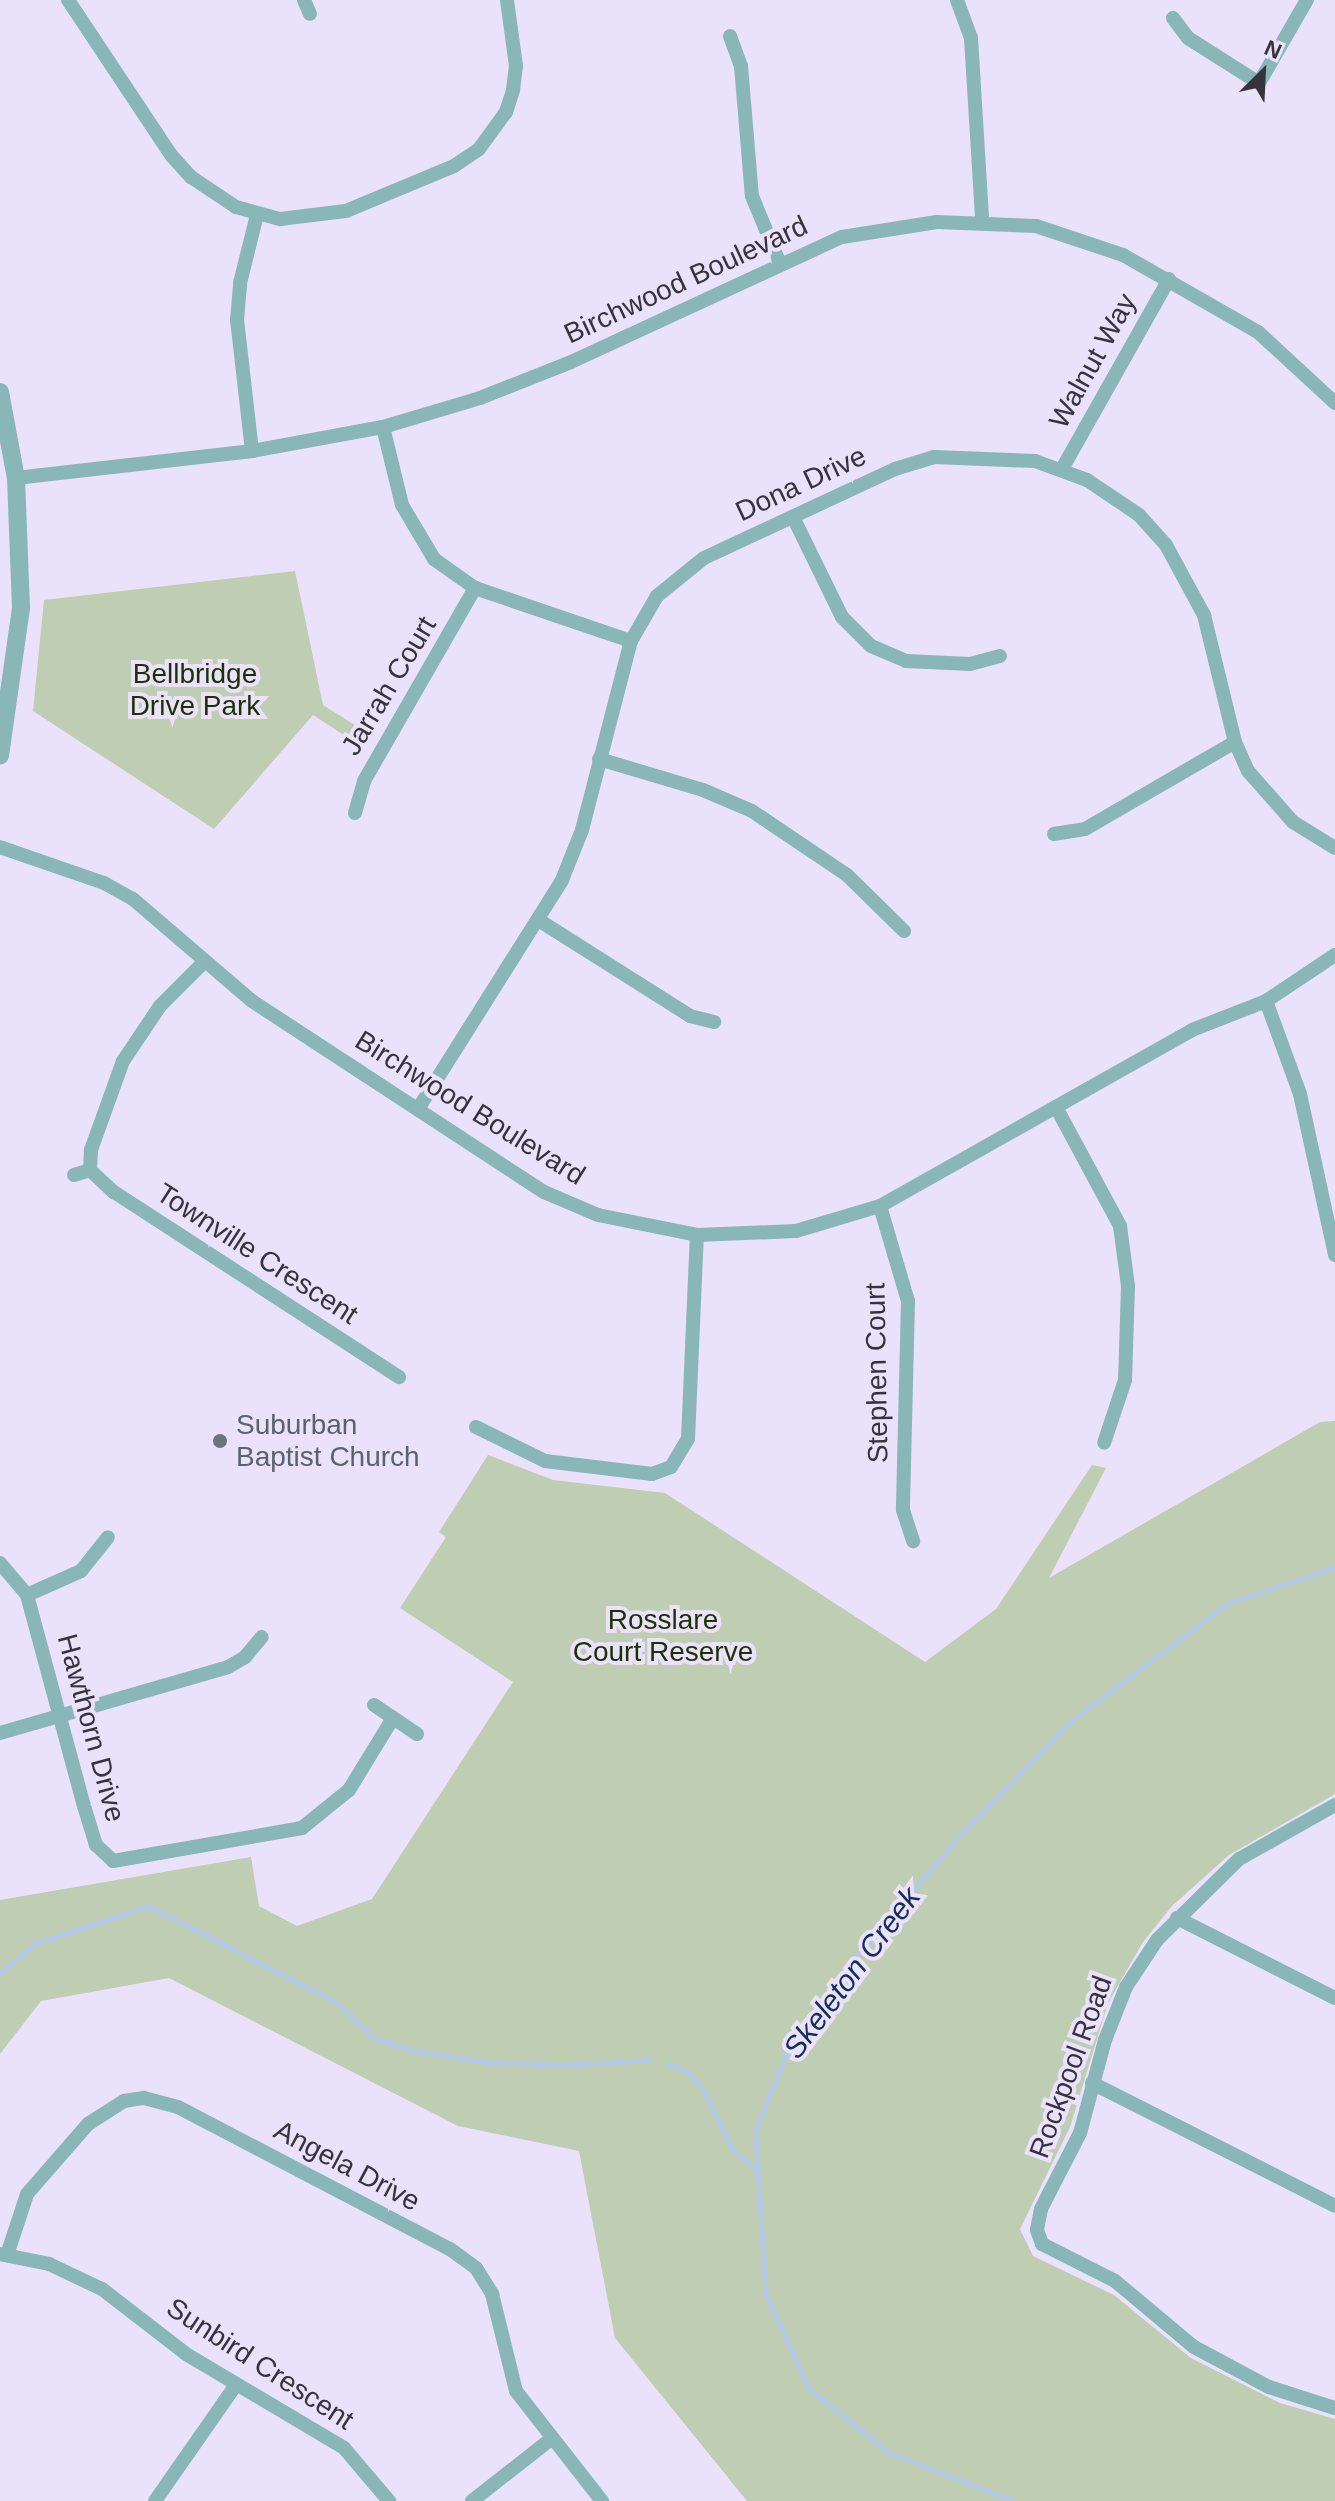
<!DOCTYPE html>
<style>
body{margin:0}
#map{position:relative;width:1335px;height:2501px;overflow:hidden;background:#eae1fb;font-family:Helvetica,sans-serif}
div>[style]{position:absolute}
.green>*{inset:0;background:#bfcdb2}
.stream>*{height:5px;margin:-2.5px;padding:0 2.5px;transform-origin:2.5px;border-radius:2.5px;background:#b5c9e6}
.minor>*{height:14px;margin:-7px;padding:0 7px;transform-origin:7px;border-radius:7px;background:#89b6b8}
.tertiary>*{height:18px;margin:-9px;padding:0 9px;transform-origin:9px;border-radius:9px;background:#89b6b8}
.dots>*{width:22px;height:22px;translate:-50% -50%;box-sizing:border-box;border:4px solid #eae1fb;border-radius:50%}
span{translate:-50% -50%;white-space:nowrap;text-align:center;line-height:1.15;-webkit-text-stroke:8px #eae1fb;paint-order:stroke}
.street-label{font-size:28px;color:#37333d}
.park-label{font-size:28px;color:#1e3100}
.worship-label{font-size:28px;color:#5b616d}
.left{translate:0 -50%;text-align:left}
.water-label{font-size:30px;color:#132f55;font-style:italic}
.north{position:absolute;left:1223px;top:32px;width:80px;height:80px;-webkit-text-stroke:6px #eae1fb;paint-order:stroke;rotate:24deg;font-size:22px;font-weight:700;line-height:32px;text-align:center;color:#37333d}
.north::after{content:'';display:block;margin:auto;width:28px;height:36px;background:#37333d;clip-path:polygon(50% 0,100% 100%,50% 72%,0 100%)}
</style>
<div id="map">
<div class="green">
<div style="clip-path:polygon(295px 571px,323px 705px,369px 734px,361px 746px,313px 715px,214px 829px,33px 711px,44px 600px)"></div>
<div style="clip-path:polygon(1335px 1421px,1335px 1794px,1229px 1855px,1172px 1906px,1143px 1942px,1108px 2003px,1070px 2127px,1020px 2229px,1033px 2256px,1114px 2295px,1191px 2358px,1280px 2403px,1335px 2419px,1335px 2501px,747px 2501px,615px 2338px,579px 2151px,458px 2126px,169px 1978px,41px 2001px,0 2054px,0 1900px,251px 1857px,259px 1906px,297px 1926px,372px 1899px,513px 1682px,400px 1608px,446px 1537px,439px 1532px,488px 1455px,553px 1480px,665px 1493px,925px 1662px,996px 1609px,1092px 1465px,1106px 1468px,1049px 1578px,1320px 1422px)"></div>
</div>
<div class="stream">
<div style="left:0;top:1973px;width:47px;rotate:-39.8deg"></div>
<div style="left:36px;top:1943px;width:119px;rotate:-18.1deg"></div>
<div style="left:149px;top:1906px;width:210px;rotate:27.2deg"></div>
<div style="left:336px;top:2002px;width:52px;rotate:43.5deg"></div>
<div style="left:374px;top:2038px;width:38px;rotate:18deg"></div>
<div style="left:410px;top:2050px;width:77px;rotate:9deg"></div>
<div style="left:486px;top:2062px;width:75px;rotate:2.3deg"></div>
<div style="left:561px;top:2065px;width:89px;rotate:-3.2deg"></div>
<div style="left:667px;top:2063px;width:23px;rotate:23deg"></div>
<div style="left:688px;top:2072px;width:21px;rotate:49deg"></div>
<div style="left:702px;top:2088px;width:68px;rotate:63.8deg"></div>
<div style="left:732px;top:2149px;width:35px;rotate:41deg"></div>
<div style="left:1014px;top:2501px;width:135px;rotate:-158.7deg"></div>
<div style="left:888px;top:2452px;width:101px;rotate:-141.4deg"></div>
<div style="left:809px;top:2389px;width:103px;rotate:-114.6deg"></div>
<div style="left:766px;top:2295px;width:164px;rotate:-93.8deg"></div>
<div style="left:755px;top:2131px;width:91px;rotate:-68deg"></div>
<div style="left:789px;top:2047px;width:92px;rotate:-53.9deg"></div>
<div style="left:843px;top:1973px;width:172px;rotate:-49.7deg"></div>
<div style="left:954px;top:1842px;width:168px;rotate:-46deg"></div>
<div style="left:1071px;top:1721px;width:196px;rotate:-36.9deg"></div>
<div style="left:1228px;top:1603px;width:113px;rotate:-18.6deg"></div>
</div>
<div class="minor">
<div style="left:68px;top:0;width:186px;rotate:56.4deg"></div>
<div style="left:171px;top:155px;width:30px;rotate:48deg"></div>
<div style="left:191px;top:177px;width:54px;rotate:33.7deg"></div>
<div style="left:236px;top:207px;width:46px;rotate:15.3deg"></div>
<div style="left:280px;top:219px;width:66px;rotate:-6.9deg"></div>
<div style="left:346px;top:211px;width:117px;rotate:-22.6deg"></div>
<div style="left:454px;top:166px;width:30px;rotate:-34deg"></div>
<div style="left:479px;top:149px;width:46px;rotate:-53.9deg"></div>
<div style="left:506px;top:112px;width:23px;rotate:-72deg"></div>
<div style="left:513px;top:90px;width:24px;rotate:-83deg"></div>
<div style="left:516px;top:66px;width:67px;rotate:-97.8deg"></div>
<div style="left:304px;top:0;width:15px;rotate:67deg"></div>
<div style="left:957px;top:0;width:40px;rotate:69.8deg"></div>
<div style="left:971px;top:38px;width:182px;rotate:86.5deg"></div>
<div style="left:1173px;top:18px;width:25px;rotate:53deg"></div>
<div style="left:1188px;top:38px;width:84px;rotate:32.4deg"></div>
<div style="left:1259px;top:83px;width:96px;rotate:-60deg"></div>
<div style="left:730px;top:36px;width:32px;rotate:70deg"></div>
<div style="left:741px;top:66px;width:130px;rotate:85.2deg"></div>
<div style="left:752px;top:196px;width:74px;rotate:67.6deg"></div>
<div style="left:383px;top:427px;width:80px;rotate:76.3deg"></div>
<div style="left:402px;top:505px;width:63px;rotate:59.3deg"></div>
<div style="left:434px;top:559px;width:50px;rotate:35.3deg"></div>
<div style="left:475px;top:588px;width:165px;rotate:18.8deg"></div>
<div style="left:252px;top:451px;width:132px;rotate:-96.5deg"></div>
<div style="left:237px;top:320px;width:37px;rotate:-85deg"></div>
<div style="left:240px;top:283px;width:70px;rotate:-76deg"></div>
<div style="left:1062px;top:469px;width:218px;rotate:-60.6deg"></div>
<div style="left:16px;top:478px;width:238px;rotate:-6.5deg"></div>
<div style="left:252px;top:451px;width:133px;rotate:-10.4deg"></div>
<div style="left:383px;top:427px;width:101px;rotate:-16.6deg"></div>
<div style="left:480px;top:398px;width:98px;rotate:-21.6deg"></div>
<div style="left:571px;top:362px;width:298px;rotate:-24.8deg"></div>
<div style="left:842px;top:237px;width:96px;rotate:-9deg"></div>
<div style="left:937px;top:222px;width:99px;rotate:2.3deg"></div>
<div style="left:1036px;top:226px;width:92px;rotate:18.4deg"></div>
<div style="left:1123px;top:255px;width:155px;rotate:29.7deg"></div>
<div style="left:1258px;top:332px;width:105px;rotate:42.7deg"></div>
<div style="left:793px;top:517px;width:111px;rotate:63.9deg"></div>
<div style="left:842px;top:617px;width:41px;rotate:45deg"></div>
<div style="left:871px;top:646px;width:38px;rotate:23deg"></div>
<div style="left:906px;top:661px;width:64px;rotate:2.7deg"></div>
<div style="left:970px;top:664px;width:31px;rotate:-15deg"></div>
<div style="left:599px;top:759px;width:109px;rotate:16.6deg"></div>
<div style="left:703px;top:790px;width:53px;rotate:23.2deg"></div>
<div style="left:752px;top:811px;width:115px;rotate:34deg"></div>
<div style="left:847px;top:875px;width:80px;rotate:44.5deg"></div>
<div style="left:355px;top:813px;width:33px;rotate:-74deg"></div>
<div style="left:364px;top:781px;width:223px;rotate:-60.1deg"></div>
<div style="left:1054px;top:834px;width:31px;rotate:-9deg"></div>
<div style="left:1085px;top:829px;width:173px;rotate:-30.1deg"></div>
<div style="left:0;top:847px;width:110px;rotate:19.1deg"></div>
<div style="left:104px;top:883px;width:33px;rotate:29deg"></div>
<div style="left:133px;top:899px;width:157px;rotate:40.6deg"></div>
<div style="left:252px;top:1001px;width:349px;rotate:33.2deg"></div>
<div style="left:544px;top:1192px;width:59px;rotate:23.1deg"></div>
<div style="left:598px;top:1215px;width:101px;rotate:11.4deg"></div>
<div style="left:697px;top:1235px;width:99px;rotate:-2.3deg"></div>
<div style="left:796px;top:1231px;width:88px;rotate:-16.6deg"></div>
<div style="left:880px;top:1206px;width:358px;rotate:-29.4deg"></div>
<div style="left:1192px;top:1030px;width:79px;rotate:-21.4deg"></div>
<div style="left:1266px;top:1001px;width:83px;rotate:-33.7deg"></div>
<div style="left:540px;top:921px;width:178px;rotate:32.3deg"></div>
<div style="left:690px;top:1016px;width:25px;rotate:14deg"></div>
<div style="left:204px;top:962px;width:62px;rotate:135deg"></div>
<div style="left:160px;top:1006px;width:66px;rotate:123.9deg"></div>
<div style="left:123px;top:1061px;width:95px;rotate:109.8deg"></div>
<div style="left:91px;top:1150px;width:20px;rotate:93deg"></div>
<div style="left:90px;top:1170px;width:33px;rotate:43deg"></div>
<div style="left:114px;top:1192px;width:340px;rotate:33deg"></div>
<div style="left:1266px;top:1001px;width:99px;rotate:69.9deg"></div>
<div style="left:1300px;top:1094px;width:165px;rotate:77.7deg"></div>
<div style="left:1056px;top:1107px;width:135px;rotate:61.7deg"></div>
<div style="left:1120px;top:1226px;width:61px;rotate:82.4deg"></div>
<div style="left:1128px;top:1286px;width:94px;rotate:91.8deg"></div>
<div style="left:1125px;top:1380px;width:66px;rotate:108.4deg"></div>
<div style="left:418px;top:1109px;width:271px;rotate:-57.8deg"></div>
<div style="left:562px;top:880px;width:54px;rotate:-68.2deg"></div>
<div style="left:582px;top:830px;width:195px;rotate:-75.5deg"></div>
<div style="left:631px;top:641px;width:52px;rotate:-60deg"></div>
<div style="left:657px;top:596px;width:60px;rotate:-39deg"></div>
<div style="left:704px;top:558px;width:211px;rotate:-25deg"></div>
<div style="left:895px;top:469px;width:41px;rotate:-17.1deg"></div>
<div style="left:934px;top:457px;width:101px;rotate:2.3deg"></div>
<div style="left:1035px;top:461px;width:55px;rotate:20.1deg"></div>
<div style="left:1087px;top:480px;width:63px;rotate:33.9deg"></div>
<div style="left:1139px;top:515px;width:40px;rotate:48deg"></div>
<div style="left:1166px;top:545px;width:80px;rotate:61.5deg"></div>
<div style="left:1204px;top:615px;width:131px;rotate:76.3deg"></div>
<div style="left:1235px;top:742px;width:32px;rotate:66deg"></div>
<div style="left:1248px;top:771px;width:68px;rotate:48.6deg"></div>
<div style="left:1293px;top:822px;width:49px;rotate:31.8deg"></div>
<div style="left:74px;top:1175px;width:17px;rotate:-17deg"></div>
<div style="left:880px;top:1206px;width:99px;rotate:73.6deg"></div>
<div style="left:908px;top:1301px;width:209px;rotate:91.4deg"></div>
<div style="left:903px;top:1510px;width:33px;rotate:72deg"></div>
<div style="left:476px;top:1427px;width:77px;rotate:26.2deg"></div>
<div style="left:545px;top:1461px;width:108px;rotate:6.9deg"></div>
<div style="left:652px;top:1474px;width:20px;rotate:-20deg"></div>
<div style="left:671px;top:1467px;width:33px;rotate:-59deg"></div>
<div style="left:688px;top:1439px;width:204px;rotate:-87.5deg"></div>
<div style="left:0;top:1563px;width:42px;rotate:49.8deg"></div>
<div style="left:27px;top:1595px;width:219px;rotate:74.9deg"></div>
<div style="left:84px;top:1806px;width:41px;rotate:72.9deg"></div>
<div style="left:96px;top:1845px;width:23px;rotate:43deg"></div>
<div style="left:113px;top:1861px;width:192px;rotate:-9.9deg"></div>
<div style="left:302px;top:1828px;width:60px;rotate:-39deg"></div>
<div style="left:349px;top:1790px;width:84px;rotate:-58.6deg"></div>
<div style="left:27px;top:1595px;width:59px;rotate:-24deg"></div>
<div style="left:81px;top:1571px;width:43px;rotate:-51.5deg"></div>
<div style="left:374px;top:1705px;width:52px;rotate:34deg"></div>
<div style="left:0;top:1733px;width:237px;rotate:-16.1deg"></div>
<div style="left:228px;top:1667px;width:20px;rotate:-30deg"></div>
<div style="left:245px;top:1657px;width:26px;rotate:-50deg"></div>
<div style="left:1335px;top:1805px;width:110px;rotate:150.6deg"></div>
<div style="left:1239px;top:1859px;width:115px;rotate:135.4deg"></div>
<div style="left:1157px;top:1940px;width:56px;rotate:123.4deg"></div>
<div style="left:1126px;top:1987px;width:57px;rotate:111.6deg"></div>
<div style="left:1105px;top:2040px;width:96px;rotate:105deg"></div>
<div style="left:1080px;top:2133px;width:85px;rotate:117.2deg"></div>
<div style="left:1041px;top:2209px;width:21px;rotate:101deg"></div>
<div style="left:1037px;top:2230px;width:15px;rotate:70deg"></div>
<div style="left:1042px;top:2244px;width:82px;rotate:26.9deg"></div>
<div style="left:1115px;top:2281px;width:103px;rotate:39.9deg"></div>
<div style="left:1194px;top:2347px;width:85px;rotate:28.1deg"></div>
<div style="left:1269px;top:2387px;width:69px;rotate:17.7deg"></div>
<div style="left:1177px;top:1918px;width:177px;rotate:26.9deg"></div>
<div style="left:1092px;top:2083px;width:272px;rotate:26.8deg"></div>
<div style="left:0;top:2254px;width:50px;rotate:11.5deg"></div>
<div style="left:49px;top:2264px;width:59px;rotate:25.3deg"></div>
<div style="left:102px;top:2289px;width:106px;rotate:37.7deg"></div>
<div style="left:186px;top:2354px;width:184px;rotate:30.7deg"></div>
<div style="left:344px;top:2448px;width:70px;rotate:49.7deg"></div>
<div style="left:7px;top:2255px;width:64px;rotate:-71.8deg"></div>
<div style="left:27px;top:2194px;width:93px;rotate:-48.9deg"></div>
<div style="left:88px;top:2124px;width:43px;rotate:-32.6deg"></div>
<div style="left:124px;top:2101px;width:20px;rotate:-9deg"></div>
<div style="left:144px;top:2098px;width:35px;rotate:15deg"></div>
<div style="left:178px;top:2107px;width:307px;rotate:27.6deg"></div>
<div style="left:450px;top:2249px;width:32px;rotate:36deg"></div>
<div style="left:476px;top:2268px;width:31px;rotate:58deg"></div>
<div style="left:492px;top:2294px;width:100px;rotate:76.1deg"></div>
<div style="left:516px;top:2391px;width:140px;rotate:52deg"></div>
<div style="left:155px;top:2501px;width:141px;rotate:-55.1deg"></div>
<div style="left:472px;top:2501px;width:100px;rotate:-38.1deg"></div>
</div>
<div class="tertiary">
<div style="left:0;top:392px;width:87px;rotate:79.5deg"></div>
<div style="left:16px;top:478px;width:130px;rotate:87.8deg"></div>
<div style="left:21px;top:608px;width:149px;rotate:98.1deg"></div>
</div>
<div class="dots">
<div style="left:220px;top:1441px;background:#6b7280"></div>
</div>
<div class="street-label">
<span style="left:686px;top:280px;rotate:-25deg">Birchwood Boulevard</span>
<span style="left:1093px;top:361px;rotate:-61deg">Walnut Way</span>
<span style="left:801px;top:484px;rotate:-25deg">Dona Drive</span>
<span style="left:389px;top:686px;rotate:-59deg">Jarrah Court</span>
<span style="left:470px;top:1108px;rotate:32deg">Birchwood Boulevard</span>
<span style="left:257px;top:1254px;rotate:33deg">Townville Crescent</span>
<span style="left:877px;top:1373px;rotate:-91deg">Stephen Court</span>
<span style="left:91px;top:1728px;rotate:75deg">Hawthorn Drive</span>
<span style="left:1071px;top:2067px;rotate:-70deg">Rockpool Road</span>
<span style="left:347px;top:2166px;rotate:28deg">Angela Drive</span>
<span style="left:260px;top:2364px;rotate:33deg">Sunbird Crescent</span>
</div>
<div class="park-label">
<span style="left:195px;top:690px">Bellbridge<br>Drive Park</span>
<span style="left:663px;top:1636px">Rosslare<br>Court Reserve</span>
</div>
<div class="worship-label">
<span class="left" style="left:236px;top:1441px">Suburban<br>Baptist Church</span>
</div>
<div class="water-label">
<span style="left:852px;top:1973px;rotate:-53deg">Skeleton Creek</span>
</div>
<div class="north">N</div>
</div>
